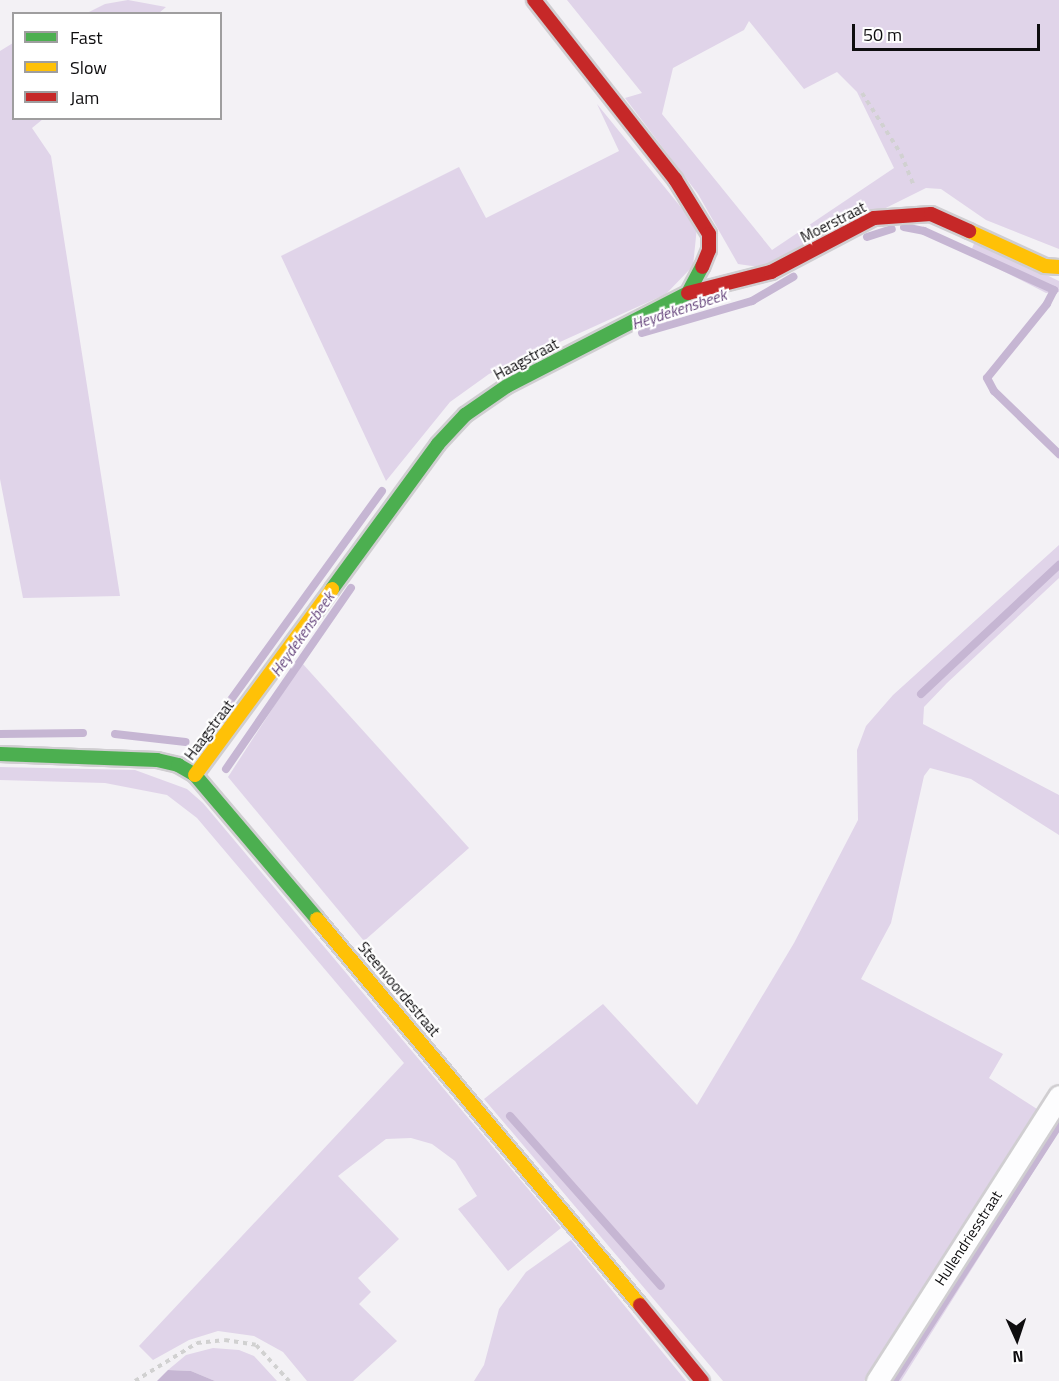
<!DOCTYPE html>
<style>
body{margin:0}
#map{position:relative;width:1059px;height:1381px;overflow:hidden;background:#f3f1f5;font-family:"Titillium Web",sans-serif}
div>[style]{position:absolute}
.green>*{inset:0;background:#e0d4e9}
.water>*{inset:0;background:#c6b6d3}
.stream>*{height:8px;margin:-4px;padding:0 4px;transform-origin:4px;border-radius:4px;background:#c6b6d3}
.path>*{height:4px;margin-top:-2px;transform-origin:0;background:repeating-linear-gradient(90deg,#d1d1d1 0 4.5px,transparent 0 9px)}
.roads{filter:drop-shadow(2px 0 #d0ced1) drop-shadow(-2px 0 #d0ced1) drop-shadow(0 2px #d0ced1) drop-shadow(0 -2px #d0ced1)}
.street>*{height:21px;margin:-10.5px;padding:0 10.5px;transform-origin:10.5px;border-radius:10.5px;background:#fdfdfe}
.fast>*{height:14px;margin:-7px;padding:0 7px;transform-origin:7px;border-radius:7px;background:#4caf50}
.slow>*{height:14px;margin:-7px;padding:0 7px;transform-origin:7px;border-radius:7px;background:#ffc107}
.jam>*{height:14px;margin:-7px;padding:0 7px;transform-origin:7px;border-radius:7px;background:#c62828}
span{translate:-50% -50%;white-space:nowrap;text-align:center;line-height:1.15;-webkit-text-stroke:4.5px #fff;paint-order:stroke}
.street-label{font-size:15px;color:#0e0d0f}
.water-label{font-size:16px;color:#67477d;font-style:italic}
.legend{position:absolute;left:12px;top:12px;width:210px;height:108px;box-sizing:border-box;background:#fff;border:2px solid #9f9e9f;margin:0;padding:8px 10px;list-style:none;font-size:18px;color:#0e0d0f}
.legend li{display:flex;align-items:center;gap:12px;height:30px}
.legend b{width:30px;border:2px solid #9f9e9f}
.north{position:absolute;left:987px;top:1309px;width:60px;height:60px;-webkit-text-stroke:4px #fff;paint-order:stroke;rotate:177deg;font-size:16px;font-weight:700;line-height:24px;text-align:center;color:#0e0d0f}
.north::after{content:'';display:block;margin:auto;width:21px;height:27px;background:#0e0d0f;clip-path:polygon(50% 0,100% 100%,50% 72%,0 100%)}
.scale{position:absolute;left:852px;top:24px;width:188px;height:27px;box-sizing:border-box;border:3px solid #0e0d0f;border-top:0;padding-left:8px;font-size:18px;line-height:21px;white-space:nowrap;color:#0e0d0f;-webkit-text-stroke:4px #fff;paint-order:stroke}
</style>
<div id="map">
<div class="green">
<div style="clip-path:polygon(128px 0,166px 7px,159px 13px,87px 13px,105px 4px)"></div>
<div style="clip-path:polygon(evenodd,567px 0,1059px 0,1059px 249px,986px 220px,941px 189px,926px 188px,765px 268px,738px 264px,698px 194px,625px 98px,642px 93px,567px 0,749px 21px,804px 89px,837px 72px,857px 92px,894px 168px,772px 250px,662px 114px,673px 68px,744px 30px,749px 21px)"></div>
<div style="clip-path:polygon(13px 43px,14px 118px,43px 119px,32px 128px,51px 156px,120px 596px,23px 598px,0 479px,0 51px)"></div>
<div style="clip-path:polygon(597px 104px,697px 227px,693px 266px,666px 294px,489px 374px,450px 402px,386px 481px,281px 256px,459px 167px,486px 218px,619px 151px)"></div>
<div style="clip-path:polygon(975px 241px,1059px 281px,1059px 292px,1046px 293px,970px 254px)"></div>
<div style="clip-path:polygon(1059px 545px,1059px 578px,947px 683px,924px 707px,923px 724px,1059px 795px,1059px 835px,971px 779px,930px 768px,924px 776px,891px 923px,861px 979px,1003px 1054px,989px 1078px,1037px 1109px,864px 1381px,723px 1381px,484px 1099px,603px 1004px,697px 1105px,794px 943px,858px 820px,857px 750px,866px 726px,893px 695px)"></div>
<div style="clip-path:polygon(302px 663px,469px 848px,364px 941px,228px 777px)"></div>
<div style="clip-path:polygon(0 767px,135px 770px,187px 789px,203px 803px,561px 1228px,508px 1271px,458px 1209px,477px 1196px,455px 1161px,432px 1144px,411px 1138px,386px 1139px,338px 1176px,399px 1239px,358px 1278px,371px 1292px,359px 1304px,397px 1341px,353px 1381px,307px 1381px,283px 1352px,254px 1336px,218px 1331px,189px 1340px,153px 1360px,139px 1346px,404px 1063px,197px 818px,167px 795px,105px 783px,0 780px)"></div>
<div style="clip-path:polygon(1059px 1107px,1059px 1131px,901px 1381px,885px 1381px)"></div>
<div style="clip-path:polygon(571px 1240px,686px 1381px,474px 1381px,484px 1365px,499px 1309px,526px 1272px)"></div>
<div style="clip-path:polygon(213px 1348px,239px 1350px,254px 1356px,277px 1381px,215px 1381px,191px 1371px,168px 1370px,186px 1355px)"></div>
</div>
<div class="water">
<div style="clip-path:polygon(168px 1370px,191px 1371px,215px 1381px,157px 1381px)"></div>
</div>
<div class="stream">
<div style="left:904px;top:227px;width:20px;rotate:11deg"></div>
<div style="left:924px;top:231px;width:143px;rotate:24.4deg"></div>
<div style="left:1054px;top:290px;width:16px;rotate:117deg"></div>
<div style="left:1047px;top:304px;width:95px;rotate:129deg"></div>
<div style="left:987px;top:378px;width:15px;rotate:62deg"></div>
<div style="left:994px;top:391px;width:91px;rotate:44.1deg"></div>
<div style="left:867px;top:237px;width:26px;rotate:-18deg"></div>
<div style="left:642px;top:333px;width:115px;rotate:-16.2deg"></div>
<div style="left:752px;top:301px;width:48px;rotate:-30.3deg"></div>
<div style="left:921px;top:694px;width:189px;rotate:-43.1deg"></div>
<div style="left:209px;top:730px;width:295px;rotate:-54.1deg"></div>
<div style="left:0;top:734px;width:83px;rotate:-0.7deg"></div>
<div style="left:115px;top:734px;width:71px;rotate:6.4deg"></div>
<div style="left:226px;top:769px;width:220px;rotate:-55.4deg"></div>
<div style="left:510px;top:1116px;width:227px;rotate:48.4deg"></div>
<div style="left:894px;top:1381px;width:305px;rotate:-57.2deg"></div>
</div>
<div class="path">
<div style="left:862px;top:93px;width:72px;rotate:57.4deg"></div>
<div style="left:901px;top:154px;width:35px;rotate:68deg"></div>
<div style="left:135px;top:1381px;width:73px;rotate:-31.5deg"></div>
<div style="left:197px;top:1343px;width:28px;rotate:-6deg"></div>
<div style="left:225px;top:1340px;width:31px;rotate:9deg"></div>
<div style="left:256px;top:1345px;width:49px;rotate:47.5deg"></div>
</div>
<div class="roads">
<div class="street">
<div style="left:877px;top:1381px;width:338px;rotate:-57.4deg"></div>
</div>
<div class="fast">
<div style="left:332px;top:589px;width:180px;rotate:-53.8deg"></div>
<div style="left:438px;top:444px;width:40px;rotate:-47deg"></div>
<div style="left:465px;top:415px;width:51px;rotate:-34.6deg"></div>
<div style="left:507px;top:386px;width:203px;rotate:-27.2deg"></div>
<div style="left:688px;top:293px;width:30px;rotate:-62deg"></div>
<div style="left:0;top:754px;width:157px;rotate:2.2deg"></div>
<div style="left:157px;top:760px;width:22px;rotate:13deg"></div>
<div style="left:178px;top:765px;width:20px;rotate:30deg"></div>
<div style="left:195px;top:775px;width:189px;rotate:49.7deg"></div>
</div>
<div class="slow">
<div style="left:969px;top:231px;width:84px;rotate:24.7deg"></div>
<div style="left:1045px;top:266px;width:14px;rotate:4deg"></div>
<div style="left:195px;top:775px;width:231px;rotate:-53.6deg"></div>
<div style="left:317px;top:919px;width:503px;rotate:50.08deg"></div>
</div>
<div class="jam">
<div style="left:534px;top:0;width:228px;rotate:51.8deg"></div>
<div style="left:675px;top:179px;width:65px;rotate:58.3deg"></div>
<div style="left:709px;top:234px;width:16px;rotate:90deg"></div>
<div style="left:709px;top:250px;width:18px;rotate:112deg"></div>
<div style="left:688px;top:293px;width:86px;rotate:-14.2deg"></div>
<div style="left:771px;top:272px;width:116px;rotate:-27.7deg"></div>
<div style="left:874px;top:218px;width:57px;rotate:-4deg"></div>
<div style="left:931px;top:214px;width:42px;rotate:24.1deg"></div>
<div style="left:640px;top:1305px;width:98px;rotate:50.8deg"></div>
</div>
</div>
<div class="street-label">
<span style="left:833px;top:222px;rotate:-27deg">Moerstraat</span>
<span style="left:526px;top:359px;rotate:-28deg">Haagstraat</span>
<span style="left:209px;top:730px;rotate:-53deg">Haagstraat</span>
<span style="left:399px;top:989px;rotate:50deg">Steenvoordestraat</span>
<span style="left:968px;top:1238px;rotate:-57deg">Hullendriesstraat</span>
</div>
<div class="water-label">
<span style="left:679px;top:309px;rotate:-18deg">Heydekensbeek</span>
<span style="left:302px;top:634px;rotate:-55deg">Heydekensbeek</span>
</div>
<ul class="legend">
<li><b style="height:8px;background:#4caf50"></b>Fast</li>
<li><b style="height:8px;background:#ffc107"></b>Slow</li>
<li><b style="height:8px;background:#c62828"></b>Jam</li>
</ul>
<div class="north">N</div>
<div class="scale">50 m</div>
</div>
